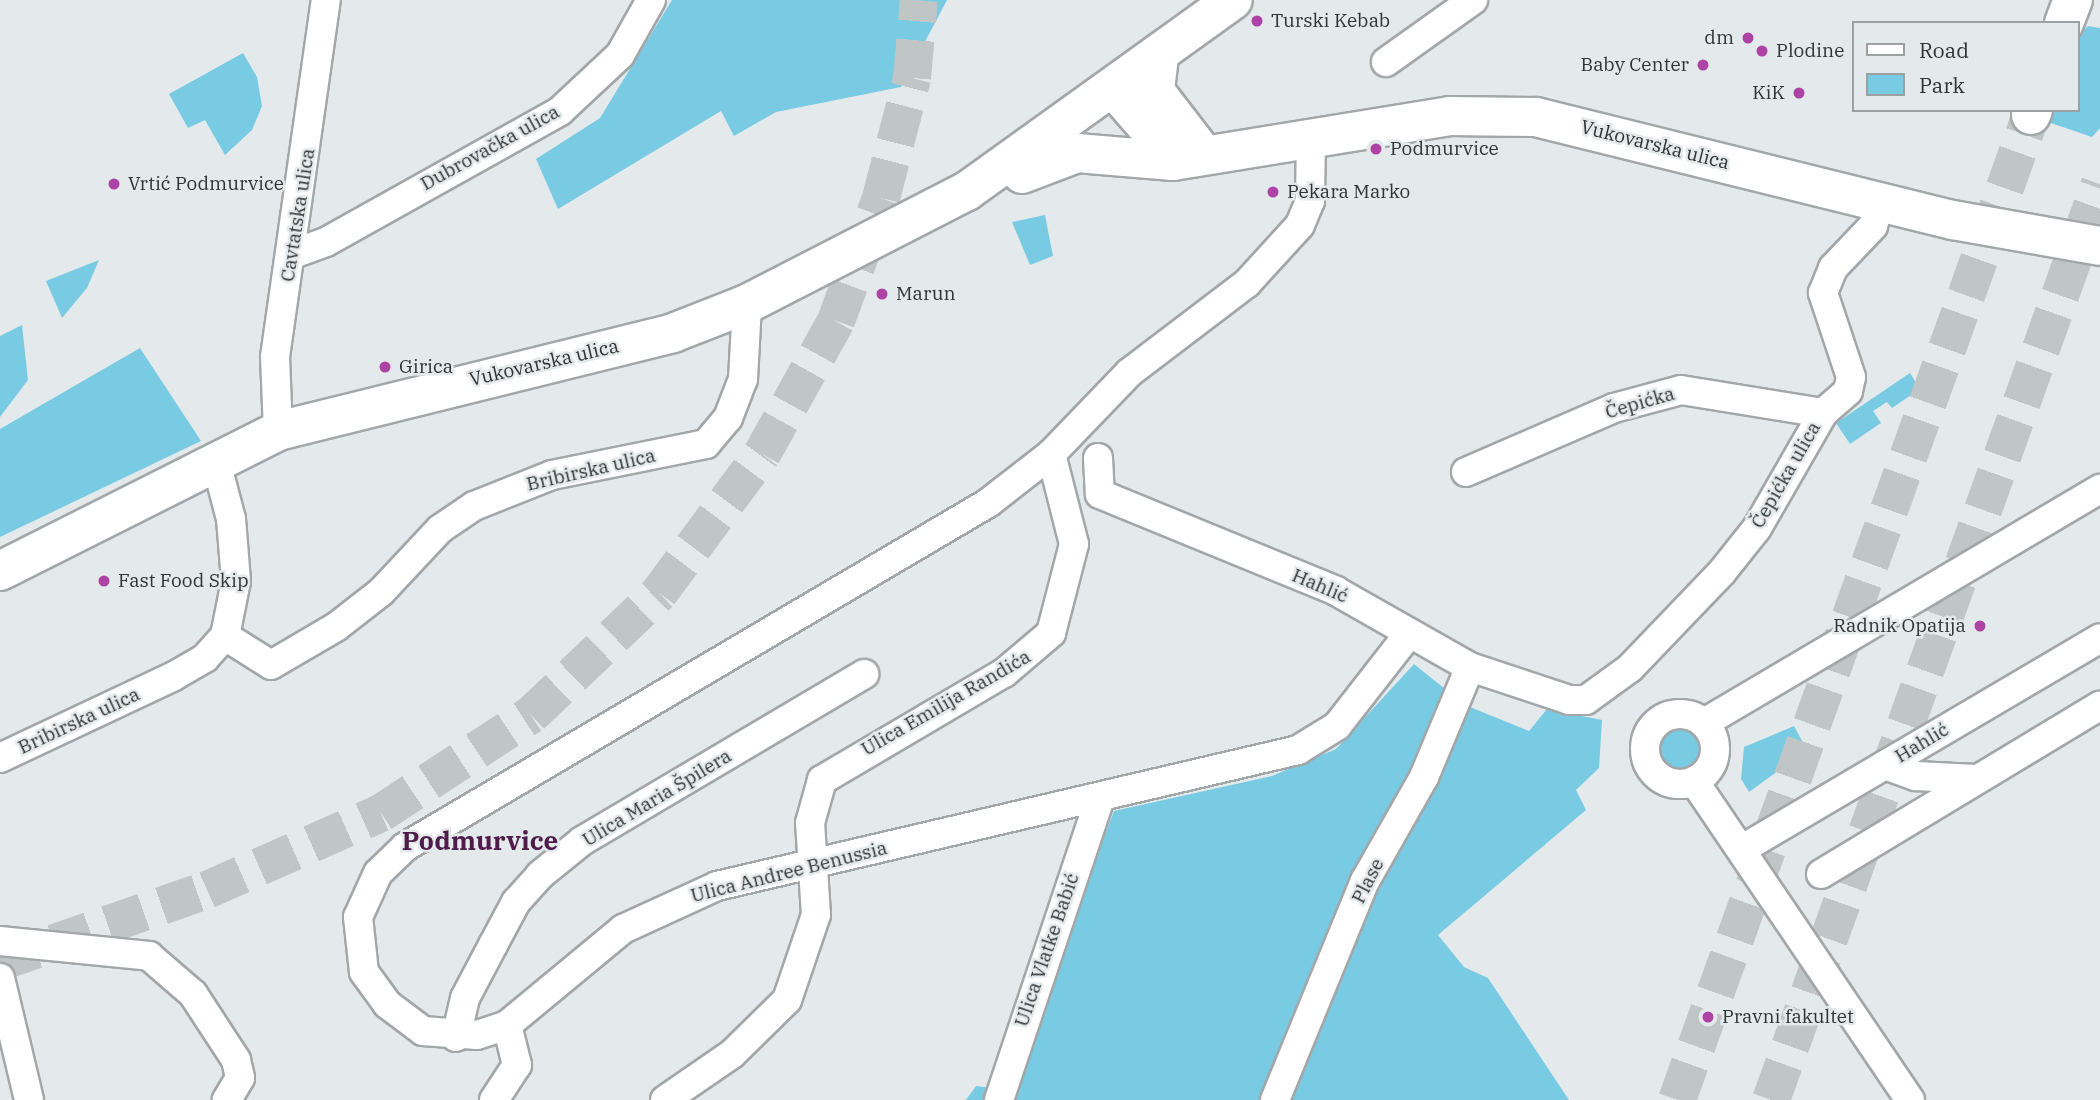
<!DOCTYPE html>
<meta charset="utf-8">
<style>
body{margin:0}
#map{position:relative;width:2100px;height:1100px;overflow:hidden;background:#e4eaeb;font-family:"IBM Plex Serif",serif}
div>[style]{position:absolute}
.green>*{inset:0;background:#79cbe3}
.round{border-radius:50%}
.primary-tunnel>*{height:38px;margin-top:-19px;transform-origin:0;background:repeating-linear-gradient(90deg,#c0c5c6 0 38px,transparent 0 57px)}
.highway-tunnel>*{height:38px;margin-top:-19px;transform-origin:0;background:repeating-linear-gradient(90deg,#c0c5c6 0 38px,transparent 0 57px)}
.roads{filter:drop-shadow(2px 0 #a2a7a9) drop-shadow(-2px 0 #a2a7a9) drop-shadow(0 2px #a2a7a9) drop-shadow(0 -2px #a2a7a9)}
.street>*{height:28px;margin:-14px;padding:0 14px;transform-origin:14px;border-radius:14px;background:#fff}
.street>.ring{margin:-14px;padding:0;box-sizing:content-box;background:none;border:28px solid #fff;border-radius:50%}
.secondary>*{height:38px;margin:-19px;padding:0 19px;transform-origin:19px;border-radius:19px;background:#fff}
.highway>*{height:38px;margin:-19px;padding:0 19px;transform-origin:19px;border-radius:19px;background:#fff}
.dots>*{width:19px;height:19px;translate:-50% -50%;box-sizing:border-box;border:4px solid #e4eaeb;border-radius:50%}
span{translate:-50% -50%;white-space:nowrap;text-align:center;line-height:1.15;-webkit-text-stroke:5px #e4eaeb;paint-order:stroke}
.poi-label{font-size:19px;color:#313334}
.left{translate:0 -50%;text-align:left}
.right{translate:-100% -50%;text-align:right}
.street-label{font-size:19px;color:#313334}
.district-label{font-size:26px;color:#4e1b4a;font-weight:700}
.legend{position:absolute;left:1852px;top:21px;width:228px;height:91px;box-sizing:border-box;background:#e4eaeb;border:2px solid #9ca1a2;margin:0;padding:9px 12px;list-style:none;font-size:21px;color:#313334}
.legend li{display:flex;align-items:center;gap:14px;height:35px}
.legend b{width:35px;border:2px solid #9ca1a2}
</style>
<div id="map">
<div class="green">
<div style="clip-path:polygon(672px 0,947px 0,901px 87px,776px 112px,734px 136px,721px 111px,558px 209px,536px 159px,600px 118px)"></div>
<div style="clip-path:polygon(2088px 26px,2100px 28px,2100px 128px,2092px 137px,2048px 122px,2048px 110px,2077px 110px,2077px 36px)"></div>
<div style="clip-path:polygon(243px 53px,257px 77px,262px 106px,252px 130px,225px 155px,205px 120px,188px 128px,169px 94px)"></div>
<div style="clip-path:polygon(1045px 215px,1053px 256px,1030px 265px,1012px 222px)"></div>
<div style="clip-path:polygon(99px 260px,87px 288px,62px 318px,46px 281px)"></div>
<div style="clip-path:polygon(22px 325px,28px 380px,0 417px,0 336px)"></div>
<div style="clip-path:polygon(140px 348px,201px 441px,0 537px,0 429px)"></div>
<div style="clip-path:polygon(1910px 373px,1920px 389px,1892px 408px,1887px 402px,1873px 411px,1881px 423px,1850px 444px,1836px 423px)"></div>
<div style="clip-path:polygon(1414px 664px,1465px 705px,1529px 731px,1547px 709px,1602px 720px,1599px 768px,1576px 790px,1586px 810px,1438px 935px,1464px 967px,1488px 978px,1569px 1100px,966px 1100px,976px 1086px,1008px 1090px,1114px 811px,1272px 776px,1336px 749px)"></div>
<div style="clip-path:polygon(1794px 726px,1807px 750px,1749px 792px,1741px 779px,1744px 747px)"></div>
<div class="round" style="left:1657px;top:728px;width:44px;height:44px"></div>
</div>
<div class="primary-tunnel">
<div style="left:0;top:962px;width:219px;rotate:-19.2deg"></div>
<div style="left:207px;top:890px;width:190px;rotate:-23.9deg"></div>
<div style="left:381px;top:813px;width:179px;rotate:-33.2deg"></div>
<div style="left:531px;top:715px;width:177px;rotate:-43.6deg"></div>
<div style="left:659px;top:593px;width:173px;rotate:-53.5deg"></div>
<div style="left:762px;top:454px;width:152px;rotate:-60.9deg"></div>
<div style="left:836px;top:321px;width:131px;rotate:-69.9deg"></div>
<div style="left:881px;top:198px;width:124px;rotate:-75.5deg"></div>
<div style="left:912px;top:78px;width:78px;rotate:-84.9deg"></div>
</div>
<div class="highway-tunnel">
<div style="left:1677px;top:1100px;width:1047px;rotate:-70.23deg"></div>
<div style="left:1771px;top:1100px;width:973px;rotate:-70.24deg"></div>
</div>
<div class="roads">
<div class="street">
<div style="left:1386px;top:62px;width:107px;rotate:-35.5deg"></div>
<div style="left:1311px;top:137px;width:64px;rotate:90.9deg"></div>
<div style="left:1310px;top:201px;width:26px;rotate:113deg"></div>
<div style="left:1300px;top:225px;width:79px;rotate:132.4deg"></div>
<div style="left:1247px;top:283px;width:148px;rotate:142.7deg"></div>
<div style="left:1129px;top:373px;width:112px;rotate:133.9deg"></div>
<div style="left:1051px;top:454px;width:80px;rotate:142.1deg"></div>
<div style="left:988px;top:503px;width:677px;rotate:149.46deg"></div>
<div style="left:405px;top:847px;width:37px;rotate:136deg"></div>
<div style="left:378px;top:873px;width:48px;rotate:114.4deg"></div>
<div style="left:358px;top:917px;width:55px;rotate:83.8deg"></div>
<div style="left:364px;top:972px;width:39px;rotate:54deg"></div>
<div style="left:387px;top:1004px;width:45px;rotate:36.9deg"></div>
<div style="left:423px;top:1031px;width:54px;rotate:4.2deg"></div>
<div style="left:477px;top:1035px;width:32px;rotate:-18deg"></div>
<div style="left:507px;top:1025px;width:151px;rotate:-39.6deg"></div>
<div style="left:623px;top:929px;width:103px;rotate:-24.6deg"></div>
<div style="left:717px;top:886px;width:597px;rotate:-13.17deg"></div>
<div style="left:1298px;top:750px;width:46px;rotate:-31.6deg"></div>
<div style="left:1337px;top:726px;width:114px;rotate:-52.1deg"></div>
<div style="left:293px;top:254px;width:35px;rotate:-20deg"></div>
<div style="left:326px;top:242px;width:268px;rotate:-29.2deg"></div>
<div style="left:560px;top:111px;width:82px;rotate:-43deg"></div>
<div style="left:620px;top:55px;width:63px;rotate:-60.6deg"></div>
<div style="left:278px;top:431px;width:74px;rotate:-92.3deg"></div>
<div style="left:275px;top:357px;width:361px;rotate:-81.9deg"></div>
<div style="left:1098px;top:458px;width:36px;rotate:87deg"></div>
<div style="left:1100px;top:494px;width:255px;rotate:22.3deg"></div>
<div style="left:1336px;top:591px;width:154px;rotate:29.6deg"></div>
<div style="left:1470px;top:667px;width:104px;rotate:18.4deg"></div>
<div style="left:1569px;top:700px;width:17px"></div>
<div style="left:1586px;top:700px;width:54px;rotate:-36deg"></div>
<div style="left:1630px;top:668px;width:133px;rotate:-46.2deg"></div>
<div style="left:1722px;top:572px;width:56px;rotate:-51.5deg"></div>
<div style="left:1757px;top:528px;width:133px;rotate:-60.1deg"></div>
<div style="left:1823px;top:413px;width:33px;rotate:-41deg"></div>
<div style="left:1848px;top:391px;width:14px;rotate:-78deg"></div>
<div style="left:1851px;top:377px;width:89px;rotate:-108.4deg"></div>
<div style="left:1823px;top:293px;width:27px;rotate:-68deg"></div>
<div style="left:1833px;top:268px;width:58px;rotate:-46.4deg"></div>
<div style="left:1873px;top:226px;width:26px;rotate:-74deg"></div>
<div style="left:1466px;top:472px;width:161px;rotate:-23.4deg"></div>
<div style="left:1614px;top:408px;width:69px;rotate:-15deg"></div>
<div style="left:1681px;top:390px;width:144px;rotate:9.2deg"></div>
<div style="left:225px;top:636px;width:54px;rotate:32.2deg"></div>
<div style="left:271px;top:665px;width:75px;rotate:-30.3deg"></div>
<div style="left:336px;top:627px;width:57px;rotate:-37.9deg"></div>
<div style="left:381px;top:592px;width:86px;rotate:-46.9deg"></div>
<div style="left:440px;top:529px;width:41px;rotate:-34.1deg"></div>
<div style="left:474px;top:506px;width:84px;rotate:-21.7deg"></div>
<div style="left:552px;top:475px;width:157px;rotate:-11.4deg"></div>
<div style="left:706px;top:444px;width:34px;rotate:-50deg"></div>
<div style="left:728px;top:418px;width:42px;rotate:-69deg"></div>
<div style="left:743px;top:379px;width:75px;rotate:-86.9deg"></div>
<div class="ring" style="left:1645px;top:714px;width:42px;height:42px"></div>
<div style="left:1704px;top:723px;width:460px;rotate:-30.6deg"></div>
<div style="left:0;top:758px;width:192px;rotate:-25.2deg"></div>
<div style="left:174px;top:676px;width:36px;rotate:-30deg"></div>
<div style="left:205px;top:658px;width:30px;rotate:-48deg"></div>
<div style="left:225px;top:636px;width:56px;rotate:-78.7deg"></div>
<div style="left:236px;top:581px;width:62px;rotate:-94.6deg"></div>
<div style="left:231px;top:519px;width:59px;rotate:-104.7deg"></div>
<div style="left:1885px;top:765px;width:33px;rotate:20deg"></div>
<div style="left:1916px;top:776px;width:60px;rotate:2.9deg"></div>
<div style="left:1694px;top:781px;width:385px;rotate:55.9deg"></div>
<div style="left:1744px;top:848px;width:413px;rotate:-30.5deg"></div>
<div style="left:1821px;top:874px;width:326px;rotate:-31.1deg"></div>
<div style="left:0;top:941px;width:150px;rotate:5.7deg"></div>
<div style="left:149px;top:956px;width:58px;rotate:40.8deg"></div>
<div style="left:193px;top:994px;width:79px;rotate:56.9deg"></div>
<div style="left:236px;top:1060px;width:18px;rotate:77deg"></div>
<div style="left:240px;top:1078px;width:26px;rotate:121deg"></div>
<div style="left:0;top:978px;width:125px;rotate:76.6deg"></div>
<div style="left:456px;top:1037px;width:40px;rotate:-77deg"></div>
<div style="left:465px;top:998px;width:60px;rotate:-62.2deg"></div>
<div style="left:493px;top:945px;width:49px;rotate:-61.9deg"></div>
<div style="left:516px;top:902px;width:36px;rotate:-48deg"></div>
<div style="left:540px;top:875px;width:54px;rotate:-39deg"></div>
<div style="left:582px;top:841px;width:328px;rotate:-30.6deg"></div>
<div style="left:494px;top:1100px;width:42px;rotate:-56.7deg"></div>
<div style="left:517px;top:1065px;width:41px;rotate:-104deg"></div>
<div style="left:665px;top:1100px;width:81px;rotate:-34.5deg"></div>
<div style="left:732px;top:1054px;width:77px;rotate:-44.5deg"></div>
<div style="left:787px;top:1000px;width:90px;rotate:-71.2deg"></div>
<div style="left:816px;top:915px;width:92px;rotate:-93.7deg"></div>
<div style="left:810px;top:823px;width:45px;rotate:-74.4deg"></div>
<div style="left:822px;top:780px;width:211px;rotate:-30.5deg"></div>
<div style="left:1004px;top:673px;width:62px;rotate:-40.4deg"></div>
<div style="left:1051px;top:633px;width:92px;rotate:-75.5deg"></div>
<div style="left:1074px;top:544px;width:93px;rotate:-104.3deg"></div>
<div style="left:999px;top:1100px;width:315px;rotate:-71.5deg"></div>
<div style="left:1275px;top:1100px;width:237px;rotate:-67.7deg"></div>
<div style="left:1365px;top:881px;width:120px;rotate:-60.4deg"></div>
<div style="left:1424px;top:777px;width:119px;rotate:-67.3deg"></div>
</div>
<div class="secondary">
<div style="left:1159px;top:57px;width:34px;rotate:97deg"></div>
<div style="left:1155px;top:91px;width:71px;rotate:52.5deg"></div>
<div style="left:1114px;top:89px;width:62px;rotate:48.9deg"></div>
<div style="left:1155px;top:136px;width:47px;rotate:20deg"></div>
<div style="left:1022px;top:174px;width:59px;rotate:-20.9deg"></div>
<div style="left:1077px;top:153px;width:96px;rotate:4.8deg"></div>
<div style="left:1173px;top:161px;width:281px;rotate:-9.2deg"></div>
<div style="left:1450px;top:116px;width:86px;rotate:0.7deg"></div>
<div style="left:1536px;top:117px;width:430px;rotate:13.9deg"></div>
<div style="left:1953px;top:220px;width:149px;rotate:10deg"></div>
<div style="left:0;top:571px;width:311px;rotate:-26.7deg"></div>
<div style="left:278px;top:431px;width:407px;rotate:-13.9deg"></div>
<div style="left:673px;top:333px;width:79px;rotate:-21.4deg"></div>
<div style="left:747px;top:304px;width:247px;rotate:-27.2deg"></div>
<div style="left:967px;top:191px;width:327px;rotate:-35.7deg"></div>
</div>
<div class="highway">
<div style="left:2064px;top:23px;width:25px;rotate:-69deg"></div>
<div style="left:2031px;top:115px;width:5px;rotate:-68deg"></div>
</div>
</div>
<div class="dots">
<div style="left:1257px;top:21px;background:#ac43a5"></div>
<div style="left:1748px;top:38px;background:#ac43a5"></div>
<div style="left:1762px;top:51px;background:#ac43a5"></div>
<div style="left:1703px;top:65px;background:#ac43a5"></div>
<div style="left:1799px;top:93px;background:#ac43a5"></div>
<div style="left:1376px;top:149px;background:#ac43a5"></div>
<div style="left:114px;top:184px;background:#ac43a5"></div>
<div style="left:1273px;top:192px;background:#ac43a5"></div>
<div style="left:882px;top:294px;background:#ac43a5"></div>
<div style="left:385px;top:367px;background:#ac43a5"></div>
<div style="left:104px;top:581px;background:#ac43a5"></div>
<div style="left:1980px;top:626px;background:#ac43a5"></div>
<div style="left:1708px;top:1017px;background:#ac43a5"></div>
</div>
<div class="poi-label">
<span class="left" style="left:1271px;top:21px">Turski Kebab</span>
<span class="right" style="left:1734px;top:38px">dm</span>
<span class="left" style="left:1776px;top:51px">Plodine</span>
<span class="right" style="left:1689px;top:65px">Baby Center</span>
<span class="right" style="left:1785px;top:93px">KiK</span>
<span class="left" style="left:1390px;top:149px">Podmurvice</span>
<span class="left" style="left:128px;top:184px">Vrtić Podmurvice</span>
<span class="left" style="left:1287px;top:192px">Pekara Marko</span>
<span class="left" style="left:896px;top:294px">Marun</span>
<span class="left" style="left:399px;top:367px">Girica</span>
<span class="left" style="left:118px;top:581px">Fast Food Skip</span>
<span class="right" style="left:1966px;top:626px">Radnik Opatija</span>
<span class="left" style="left:1722px;top:1017px">Pravni fakultet</span>
</div>
<div class="street-label">
<span style="left:1655px;top:145px;rotate:14deg">Vukovarska ulica</span>
<span style="left:490px;top:148px;rotate:-29deg">Dubrovačka ulica</span>
<span style="left:298px;top:215px;rotate:-81deg">Cavtatska ulica</span>
<span style="left:544px;top:363px;rotate:-13deg">Vukovarska ulica</span>
<span style="left:1640px;top:403px;rotate:-16deg">Čepićka</span>
<span style="left:591px;top:470px;rotate:-13deg">Bribirska ulica</span>
<span style="left:1786px;top:475px;rotate:-60deg">Čepićka ulica</span>
<span style="left:1320px;top:586px;rotate:23deg">Hahlić</span>
<span style="left:946px;top:703px;rotate:-30deg">Ulica Emilija Randića</span>
<span style="left:79px;top:721px;rotate:-25deg">Bribirska ulica</span>
<span style="left:1922px;top:743px;rotate:-31deg">Hahlić</span>
<span style="left:657px;top:798px;rotate:-31deg">Ulica Maria Špilera</span>
<span style="left:789px;top:872px;rotate:-14deg">Ulica Andree Benussia</span>
<span style="left:1368px;top:881px;rotate:-63deg">Plase</span>
<span style="left:1047px;top:950px;rotate:-71deg">Ulica Vlatke Babić</span>
</div>
<div class="district-label">
<span style="left:480px;top:841px">Podmurvice</span>
</div>
<ul class="legend">
<li><b style="height:9px;background:#fff"></b>Road</li>
<li><b style="height:19px;background:#79cbe3"></b>Park</li>
</ul>
</div>
